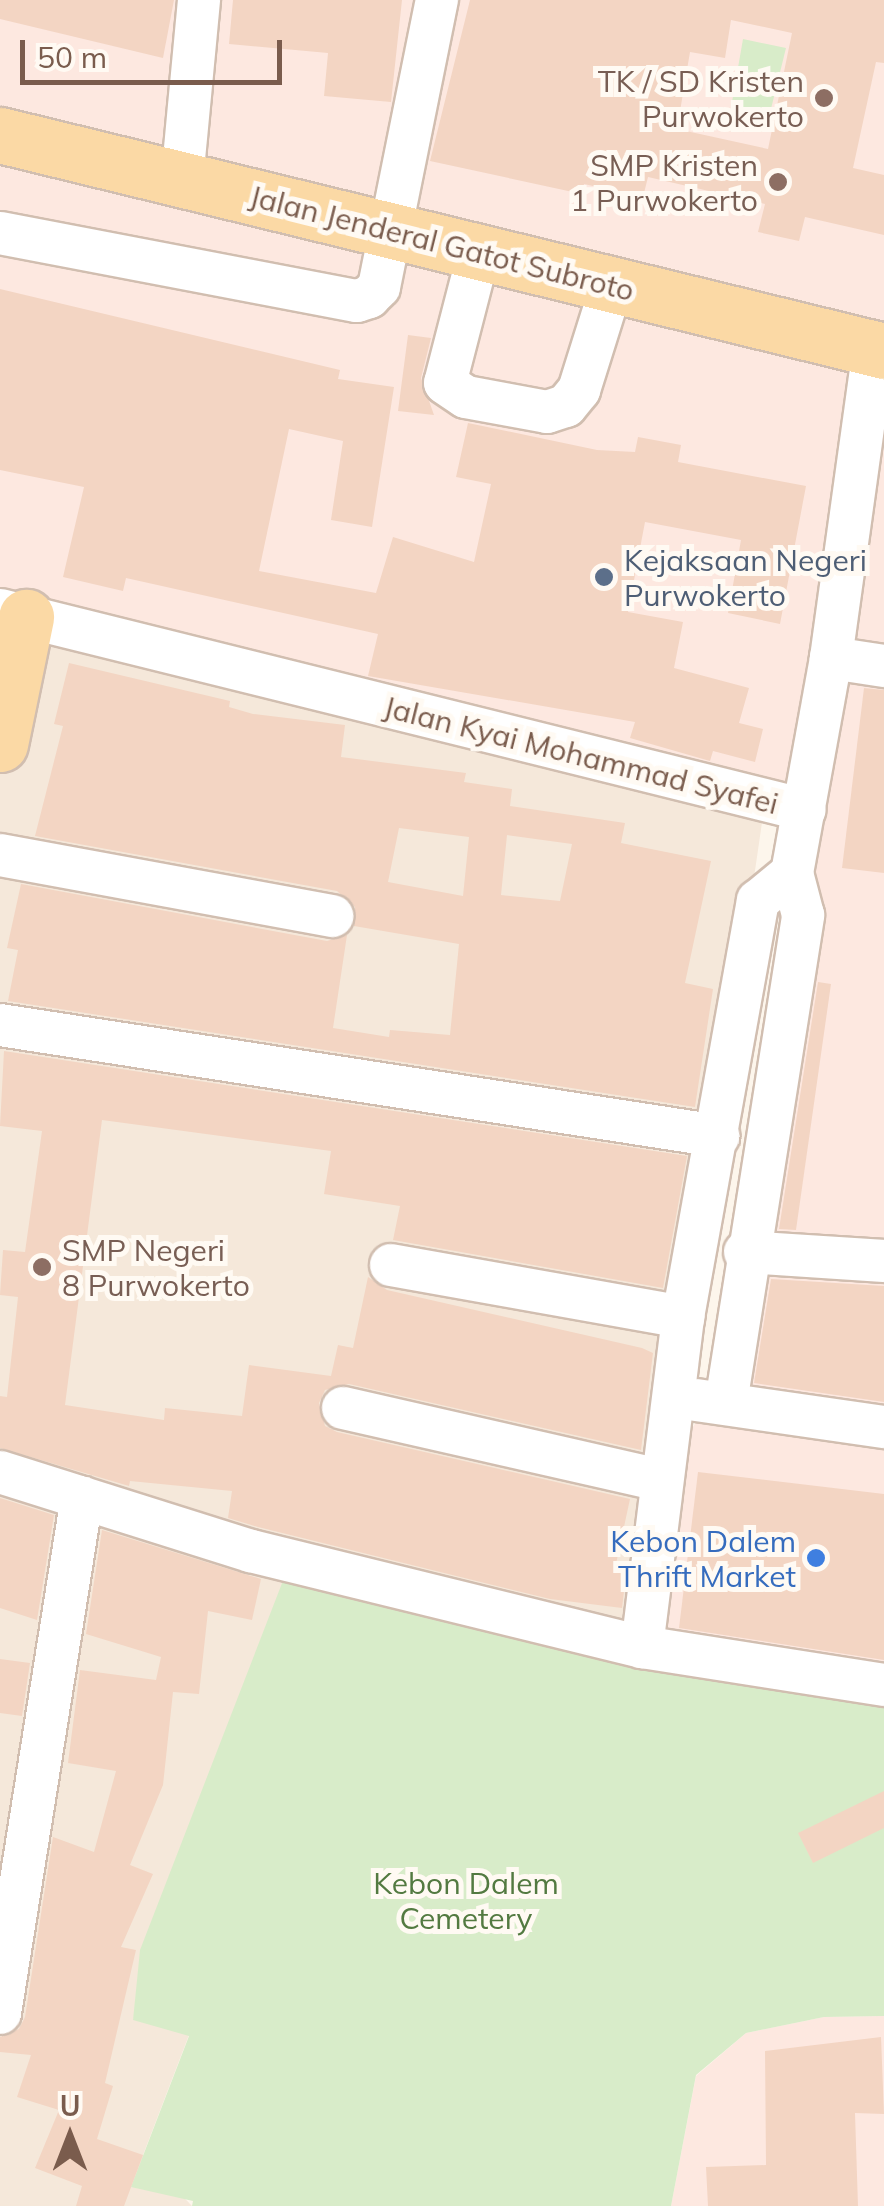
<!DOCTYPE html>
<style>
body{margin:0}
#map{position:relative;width:884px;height:2206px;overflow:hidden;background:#fdf6ec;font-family:Mulish,sans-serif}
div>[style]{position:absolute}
.residential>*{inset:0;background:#f5e8da}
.commercial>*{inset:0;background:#fde8e0}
.green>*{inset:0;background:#d8ecc9}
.building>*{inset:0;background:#f3d5c3}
.roads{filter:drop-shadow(2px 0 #d1beb0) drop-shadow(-2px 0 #d1beb0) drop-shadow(0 2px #d1beb0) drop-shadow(0 -2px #d1beb0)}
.minor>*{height:42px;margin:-21px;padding:0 21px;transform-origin:21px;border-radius:21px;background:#fff}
.major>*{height:55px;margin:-27.5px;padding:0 27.5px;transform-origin:27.5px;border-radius:27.5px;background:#fbd9a5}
.dots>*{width:28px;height:28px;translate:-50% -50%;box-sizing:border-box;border:5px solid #fffaf3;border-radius:50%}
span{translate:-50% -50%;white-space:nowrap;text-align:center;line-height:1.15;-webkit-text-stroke:10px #fffaf3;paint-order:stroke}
.education-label{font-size:30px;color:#785e54}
.right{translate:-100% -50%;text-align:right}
.left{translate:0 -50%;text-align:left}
.street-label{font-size:30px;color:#7a5c4d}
.service-label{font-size:30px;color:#4e5e75}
.shop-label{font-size:30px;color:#366cbe}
.park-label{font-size:30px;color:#537a41}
.north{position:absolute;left:20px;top:2086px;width:100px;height:100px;-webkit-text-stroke:8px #fffaf3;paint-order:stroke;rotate:0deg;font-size:28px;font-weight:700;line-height:40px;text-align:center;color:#7a5c4d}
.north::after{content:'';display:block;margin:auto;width:35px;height:45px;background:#7a5c4d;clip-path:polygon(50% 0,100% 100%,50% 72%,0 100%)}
.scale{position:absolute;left:20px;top:40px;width:262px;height:45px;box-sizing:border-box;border:5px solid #7a5c4d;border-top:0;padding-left:12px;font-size:30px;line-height:35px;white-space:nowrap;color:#7a5c4d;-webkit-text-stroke:8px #fffaf3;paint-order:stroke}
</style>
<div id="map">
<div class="residential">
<div style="clip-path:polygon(26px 617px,765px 802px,642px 1647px,133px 2019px,189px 2035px,143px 2155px,192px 2206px,0 2206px,0 749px)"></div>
</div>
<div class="commercial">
<div style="clip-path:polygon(0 0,884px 0,884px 351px,805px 810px,0 610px)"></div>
<div style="clip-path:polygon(884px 397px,884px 1696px,657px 1658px,678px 1452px,729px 1367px)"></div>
<div style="clip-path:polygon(884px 2016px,884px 2206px,671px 2206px,696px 2076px,746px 2033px,824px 2017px)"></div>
</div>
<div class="green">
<div style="clip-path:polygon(743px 39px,786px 48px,767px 125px,729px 119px)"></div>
<div style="clip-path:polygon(291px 1560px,884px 1699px,884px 2016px,824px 2017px,746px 2033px,696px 2075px,671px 2206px,192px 2206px,193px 2201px,131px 2187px,189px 2036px,133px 2020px,140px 1950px)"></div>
</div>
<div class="building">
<div style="clip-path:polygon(0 0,174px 0,163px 58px,0 19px)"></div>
<div style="clip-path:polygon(233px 0,402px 0,391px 102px,324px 96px,328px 53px,229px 44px)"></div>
<div style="clip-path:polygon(evenodd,470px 0,884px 0,884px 63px,876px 62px,853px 168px,884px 175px,884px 235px,805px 217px,799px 241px,758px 232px,765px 204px,648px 177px,643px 197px,584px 184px,582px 194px,430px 161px,470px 0,731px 20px,792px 33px,768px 149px,677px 129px,690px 52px,725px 58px,731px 20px)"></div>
<div style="clip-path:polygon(0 289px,340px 370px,338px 379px,394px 387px,372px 527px,331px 520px,343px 441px,289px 429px,259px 571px,376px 593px,393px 537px,474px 562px,491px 484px,456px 477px,468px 423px,597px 450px,635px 452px,638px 437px,681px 445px,678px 462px,806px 486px,780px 624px,728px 613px,741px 540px,645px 522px,628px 612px,683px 622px,674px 668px,749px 688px,739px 723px,763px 729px,755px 762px,713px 751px,710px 761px,630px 738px,635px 722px,368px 676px,378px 634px,126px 578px,123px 591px,63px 577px,84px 487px,0 470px)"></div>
<div style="clip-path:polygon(408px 335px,431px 338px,421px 378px,434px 415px,398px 411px)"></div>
<div style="clip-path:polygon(evenodd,69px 663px,230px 701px,229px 707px,253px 714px,345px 725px,341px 757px,466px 773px,464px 782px,512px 789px,510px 806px,625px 823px,621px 843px,711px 861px,685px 983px,713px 989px,695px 1107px,8px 1001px,18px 950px,7px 948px,21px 884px,327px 941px,347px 935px,333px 1028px,389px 1037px,390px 1030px,450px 1035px,459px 944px,354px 926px,355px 907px,337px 891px,35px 836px,63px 726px,54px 724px,69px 663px,399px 828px,469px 837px,463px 896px,388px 882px,399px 828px,69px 663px,507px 835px,572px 844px,560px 901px,501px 895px,507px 835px)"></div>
<div style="clip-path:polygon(864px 688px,884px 690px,884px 873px,842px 868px)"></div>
<div style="clip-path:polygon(818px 982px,831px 984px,796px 1230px,779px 1229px)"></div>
<div style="clip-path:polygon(4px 1051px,687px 1156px,663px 1288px,393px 1240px,400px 1206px,324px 1194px,331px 1151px,102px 1120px,65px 1405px,164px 1420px,165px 1408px,242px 1416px,249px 1365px,331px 1376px,338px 1345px,353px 1348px,368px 1277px,387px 1290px,642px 1348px,653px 1353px,641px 1450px,349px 1384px,325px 1390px,319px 1403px,325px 1426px,337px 1432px,630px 1499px,616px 1564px,627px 1566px,622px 1608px,550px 1599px,258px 1527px,228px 1518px,232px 1491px,130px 1481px,129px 1486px,0 1448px,0 1396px,7px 1397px,18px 1297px,0 1295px,3px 1250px,25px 1252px,42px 1131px,0 1126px)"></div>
<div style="clip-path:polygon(771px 1279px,884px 1286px,884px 1402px,754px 1383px)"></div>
<div style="clip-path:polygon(698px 1472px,884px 1494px,884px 1660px,679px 1628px)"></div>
<div style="clip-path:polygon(0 1498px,54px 1515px,37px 1620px,0 1608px)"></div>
<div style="clip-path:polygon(102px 1530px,261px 1579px,252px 1620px,208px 1611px,199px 1694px,173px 1692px,163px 1785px,130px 1865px,153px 1874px,121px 1947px,136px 1950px,105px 2083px,113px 2086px,97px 2139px,143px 2155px,124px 2206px,76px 2206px,82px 2186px,35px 2168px,59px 2110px,17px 2097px,31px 2055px,0 2052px,0 2037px,19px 2029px,25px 2017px,53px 1837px,94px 1852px,116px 1771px,68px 1763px,80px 1670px,156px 1680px,161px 1657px,86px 1634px)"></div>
<div style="clip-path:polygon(0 1659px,30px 1663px,22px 1716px,0 1713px)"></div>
<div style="clip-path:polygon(884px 1791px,884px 1828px,813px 1863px,798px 1833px)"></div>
<div style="clip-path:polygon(881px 2037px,884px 2114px,855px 2113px,858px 2206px,708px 2206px,706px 2167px,766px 2165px,765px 2051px)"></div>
</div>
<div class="roads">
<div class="minor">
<div style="left:182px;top:180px;width:181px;rotate:-84.6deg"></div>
<div style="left:0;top:233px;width:363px;rotate:10.8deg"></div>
<div style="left:357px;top:301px;width:13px;rotate:-18deg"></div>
<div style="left:369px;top:297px;width:14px;rotate:-45deg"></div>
<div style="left:379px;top:287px;width:293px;rotate:-78.6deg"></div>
<div style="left:479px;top:252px;width:135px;rotate:104.5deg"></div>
<div style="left:445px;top:383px;width:25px;rotate:34deg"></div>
<div style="left:466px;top:397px;width:82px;rotate:10.5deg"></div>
<div style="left:547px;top:412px;width:20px;rotate:-18deg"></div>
<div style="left:566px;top:406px;width:21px;rotate:-51deg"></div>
<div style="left:579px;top:390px;width:110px;rotate:-72.6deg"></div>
<div style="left:0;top:610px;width:829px;rotate:13.95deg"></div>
<div style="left:831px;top:658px;width:54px;rotate:8.6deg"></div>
<div style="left:0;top:855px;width:338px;rotate:10.4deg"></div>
<div style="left:0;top:1025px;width:727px;rotate:8.79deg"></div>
<div style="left:745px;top:1252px;width:139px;rotate:3.7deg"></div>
<div style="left:391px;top:1265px;width:297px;rotate:10.1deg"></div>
<div style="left:696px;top:1400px;width:190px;rotate:8.2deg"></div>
<div style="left:726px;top:1403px;width:494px;rotate:-81deg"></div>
<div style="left:803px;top:915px;width:43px;rotate:-104.7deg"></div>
<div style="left:792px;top:873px;width:219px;rotate:-79.7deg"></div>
<div style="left:831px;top:658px;width:312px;rotate:-82.1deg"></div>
<div style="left:343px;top:1408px;width:326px;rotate:12.8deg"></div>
<div style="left:0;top:1472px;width:263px;rotate:17.5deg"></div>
<div style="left:251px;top:1551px;width:403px;rotate:13.8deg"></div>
<div style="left:642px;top:1647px;width:333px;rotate:-82.9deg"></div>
<div style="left:683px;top:1317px;width:423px;rotate:-79.8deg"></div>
<div style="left:758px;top:901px;width:44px;rotate:-39.5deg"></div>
<div style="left:642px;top:1647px;width:245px;rotate:8.9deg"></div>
<div style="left:0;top:2013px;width:522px;rotate:-80.97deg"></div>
</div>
<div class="major">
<div style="left:0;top:135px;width:910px;rotate:13.73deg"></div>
<div style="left:0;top:744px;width:130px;rotate:-78.4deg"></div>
</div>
</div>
<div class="dots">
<div style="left:824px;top:98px;background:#8d6e63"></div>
<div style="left:778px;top:182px;background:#8d6e63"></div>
<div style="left:604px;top:577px;background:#5c6f8a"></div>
<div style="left:42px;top:1267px;background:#8d6e63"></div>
<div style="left:816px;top:1558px;background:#3f7fe0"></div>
</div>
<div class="education-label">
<span class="right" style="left:804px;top:98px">TK / SD Kristen<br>Purwokerto</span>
<span class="right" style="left:758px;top:182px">SMP Kristen<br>1 Purwokerto</span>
<span class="left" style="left:62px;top:1267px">SMP Negeri<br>8 Purwokerto</span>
</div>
<div class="street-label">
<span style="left:442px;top:243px;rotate:14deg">Jalan Jenderal Gatot Subroto</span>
<span style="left:581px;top:755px;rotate:14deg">Jalan Kyai Mohammad Syafei</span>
</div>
<div class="service-label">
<span class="left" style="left:624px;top:577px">Kejaksaan Negeri<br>Purwokerto</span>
</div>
<div class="shop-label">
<span class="right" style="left:796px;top:1558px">Kebon Dalem<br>Thrift Market</span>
</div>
<div class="park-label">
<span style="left:466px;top:1900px">Kebon Dalem<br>Cemetery</span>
</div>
<div class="north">U</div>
<div class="scale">50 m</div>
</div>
